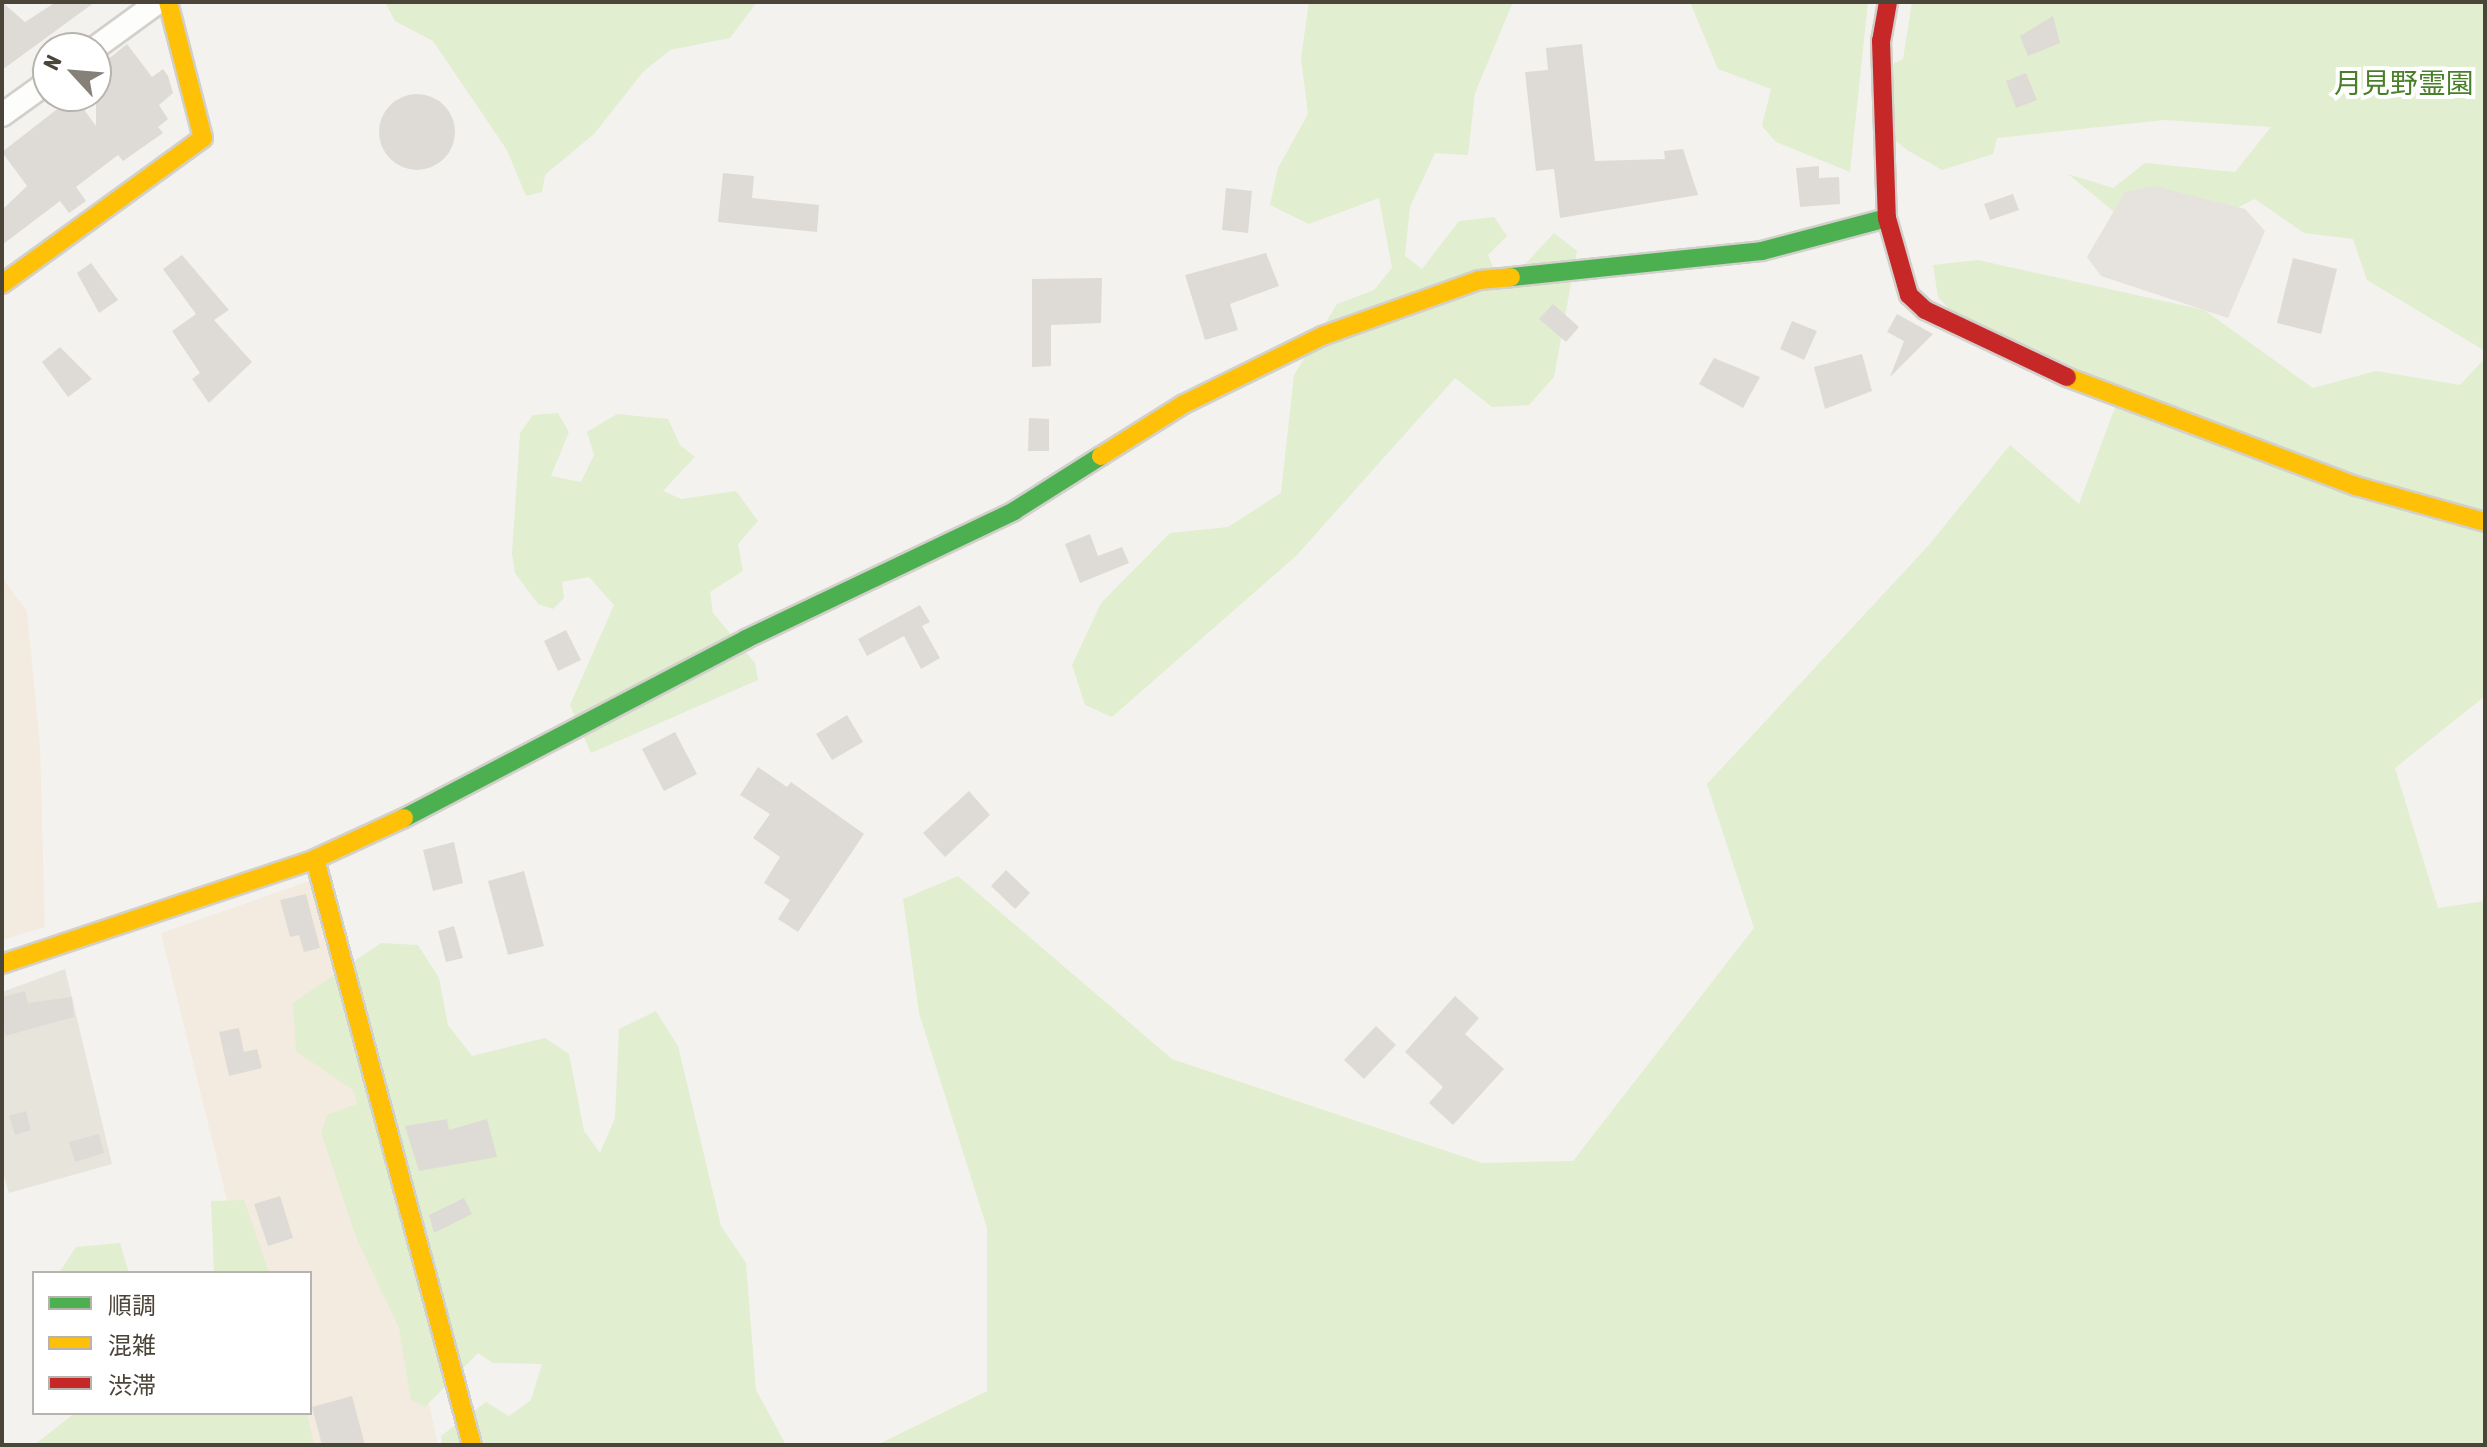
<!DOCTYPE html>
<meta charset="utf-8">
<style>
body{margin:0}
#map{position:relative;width:2487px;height:1447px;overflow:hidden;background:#f4f2ee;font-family:"Asap Condensed","Noto Sans JP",sans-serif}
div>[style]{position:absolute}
.residential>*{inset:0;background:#e7e4dc}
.commercial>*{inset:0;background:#f3ebdf}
.green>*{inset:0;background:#e1eecf}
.parking>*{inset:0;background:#e6e3df}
.building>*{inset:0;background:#dedbd6}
.round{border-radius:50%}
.roads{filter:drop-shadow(2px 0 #d2d0cb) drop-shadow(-2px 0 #d2d0cb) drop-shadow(0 2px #d2d0cb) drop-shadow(0 -2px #d2d0cb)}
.street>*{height:22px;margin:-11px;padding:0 11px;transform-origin:11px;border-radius:11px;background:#fdfdfc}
.fast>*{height:18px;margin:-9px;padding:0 9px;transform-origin:9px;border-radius:9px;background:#4caf50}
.slow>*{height:18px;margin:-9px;padding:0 9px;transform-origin:9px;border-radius:9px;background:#ffc107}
.jam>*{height:18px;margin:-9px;padding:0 9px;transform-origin:9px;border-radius:9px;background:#c62828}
span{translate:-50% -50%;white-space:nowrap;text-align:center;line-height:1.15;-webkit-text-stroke:8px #fff;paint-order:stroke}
.park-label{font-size:28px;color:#4a7f2a}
.frame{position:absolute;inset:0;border:4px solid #4b4439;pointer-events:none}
.legend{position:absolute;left:32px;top:1271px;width:280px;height:144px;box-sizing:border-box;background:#fff;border:2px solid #b7b4b0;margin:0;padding:10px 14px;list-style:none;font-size:24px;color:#4b4439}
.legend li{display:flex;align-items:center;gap:16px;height:40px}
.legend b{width:40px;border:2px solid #b7b4b0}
.north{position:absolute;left:32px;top:32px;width:80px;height:80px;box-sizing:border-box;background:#fff;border:2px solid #b7b4b0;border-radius:50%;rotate:296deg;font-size:22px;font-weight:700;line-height:32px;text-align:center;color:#4b4439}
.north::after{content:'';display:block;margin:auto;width:28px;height:36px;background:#868178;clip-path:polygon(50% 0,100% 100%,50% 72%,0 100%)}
</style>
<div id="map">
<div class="residential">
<div style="clip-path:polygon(65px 969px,112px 1164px,9px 1193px,2px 1170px,2px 992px)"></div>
</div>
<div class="commercial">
<div style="clip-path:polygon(2px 578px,27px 611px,40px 745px,45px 927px,2px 940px)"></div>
<div style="clip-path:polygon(312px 880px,355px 1061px,438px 1445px,288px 1445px,280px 1413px,310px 1413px,310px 1273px,245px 1273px,161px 933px)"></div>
</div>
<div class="green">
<div style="clip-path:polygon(385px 2px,757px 2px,730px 38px,670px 50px,643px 72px,594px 134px,545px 175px,542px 192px,526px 196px,507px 150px,433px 41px,395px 21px)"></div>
<div style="clip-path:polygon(1309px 2px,1513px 2px,1475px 93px,1468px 155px,1435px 153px,1410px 207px,1405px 256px,1422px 269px,1459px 221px,1494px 217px,1507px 236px,1488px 255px,1502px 289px,1554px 233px,1577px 251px,1554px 377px,1529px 405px,1492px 407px,1455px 378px,1296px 556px,1112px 717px,1085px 705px,1072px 665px,1101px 603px,1170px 533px,1228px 527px,1281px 493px,1294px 375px,1337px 304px,1374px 290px,1392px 268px,1379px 198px,1309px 224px,1270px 205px,1278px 168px,1308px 114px,1301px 58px)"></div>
<div style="clip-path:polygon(1690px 2px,1868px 2px,1850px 172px,1776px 142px,1762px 126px,1771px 89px,1718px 69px)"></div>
<div style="clip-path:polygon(1912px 2px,2485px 2px,2485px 351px,2367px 280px,2353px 239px,2304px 233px,2255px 199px,2206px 223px,2123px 219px,2068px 174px,2113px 188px,2145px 163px,2235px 172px,2271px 127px,2164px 120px,1997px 138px,1993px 154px,1942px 170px,1907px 150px,1895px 140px,1891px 65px,1903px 59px)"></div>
<div style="clip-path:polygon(1978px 260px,2204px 310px,2313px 388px,2376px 371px,2460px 385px,2485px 358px,2485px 696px,2395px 768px,2438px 908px,2485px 901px,2485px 1445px,877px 1445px,987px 1391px,987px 1228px,919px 1013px,903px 899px,958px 876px,1172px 1059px,1482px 1163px,1573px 1161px,1754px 928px,1707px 784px,1928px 546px,2010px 445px,2079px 504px,2123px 386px,1962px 323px,1938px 297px,1933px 265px)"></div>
<div style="clip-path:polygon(558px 413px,569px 432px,551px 476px,581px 482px,594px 455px,587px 432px,617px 414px,668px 419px,680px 445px,695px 457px,663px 491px,681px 499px,736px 491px,758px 521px,738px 544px,743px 571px,710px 592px,713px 613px,755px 663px,758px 680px,591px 753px,570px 705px,614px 605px,589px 577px,562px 582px,564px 598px,553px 609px,538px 604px,515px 573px,512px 554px,520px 433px,533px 415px)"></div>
<div style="clip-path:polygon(381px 943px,418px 945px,439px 978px,448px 1025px,472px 1056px,545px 1038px,569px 1054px,584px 1131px,600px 1153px,615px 1118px,619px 1029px,656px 1011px,678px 1046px,721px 1226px,746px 1263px,756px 1390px,786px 1445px,442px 1445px,441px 1436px,486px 1402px,509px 1416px,531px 1400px,542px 1364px,493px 1363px,478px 1353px,425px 1407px,411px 1400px,399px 1328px,356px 1237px,321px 1132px,327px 1115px,357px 1104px,354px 1091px,296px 1051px,293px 1003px)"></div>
<div style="clip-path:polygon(244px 1200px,269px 1273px,214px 1273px,211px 1201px)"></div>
<div style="clip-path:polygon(120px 1243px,129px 1273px,59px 1273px,76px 1247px)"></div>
<div style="clip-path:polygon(75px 1413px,307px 1413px,314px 1445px,34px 1445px)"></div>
</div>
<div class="parking">
<div style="clip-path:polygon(2154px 186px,2245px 209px,2265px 231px,2228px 318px,2101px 276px,2087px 257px,2125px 192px)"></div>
</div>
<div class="building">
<div style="clip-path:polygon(2px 2px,25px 22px,56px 2px,95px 2px,2px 70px)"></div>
<div style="clip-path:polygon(2053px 16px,2060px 43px,2028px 56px,2020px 36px)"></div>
<div style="clip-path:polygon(127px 44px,152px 77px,163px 69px,168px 76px,173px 93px,159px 105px,168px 119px,158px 127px,163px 133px,123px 161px,118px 155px,76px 187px,86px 201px,69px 213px,60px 201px,2px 245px,2px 210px,27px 186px,2px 152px,74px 96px,96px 126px,96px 69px)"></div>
<div style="clip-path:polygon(1582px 44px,1595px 161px,1665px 159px,1664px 151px,1683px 149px,1698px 195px,1560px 218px,1554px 169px,1536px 171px,1525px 72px,1548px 70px,1546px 48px)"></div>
<div style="clip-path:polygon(2026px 73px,2037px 100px,2016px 108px,2006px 81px)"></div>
<div class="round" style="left:379px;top:94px;width:76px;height:76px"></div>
<div style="clip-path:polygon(1819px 166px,1819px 178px,1839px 177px,1840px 204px,1800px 207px,1796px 168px)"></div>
<div style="clip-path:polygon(723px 173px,754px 176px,752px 198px,819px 205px,817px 232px,718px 222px)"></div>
<div style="clip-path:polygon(1226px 188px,1252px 191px,1248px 233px,1222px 230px)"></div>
<div style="clip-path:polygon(2013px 194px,2019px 210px,1990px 220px,1984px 204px)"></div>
<div style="clip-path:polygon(1266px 253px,1279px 286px,1230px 304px,1238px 330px,1205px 340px,1185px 275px)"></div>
<div style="clip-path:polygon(182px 255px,229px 310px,214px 320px,252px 362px,209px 403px,192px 379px,200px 373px,172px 331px,196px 314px,163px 269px)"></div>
<div style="clip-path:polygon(2293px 258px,2337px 269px,2321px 334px,2277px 323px)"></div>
<div style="clip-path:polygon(91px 263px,118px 300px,99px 313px,77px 273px)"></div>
<div style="clip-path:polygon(1102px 278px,1101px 323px,1051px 325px,1051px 366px,1032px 367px,1032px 279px)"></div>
<div style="clip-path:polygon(1553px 304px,1579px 327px,1566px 342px,1539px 319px)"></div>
<div style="clip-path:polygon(1897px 314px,1933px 334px,1890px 377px,1904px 341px,1887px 332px)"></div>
<div style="clip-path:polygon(1792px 321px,1817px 331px,1804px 360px,1780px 349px)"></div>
<div style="clip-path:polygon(60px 347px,92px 379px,68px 397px,42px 362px)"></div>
<div style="clip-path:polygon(1862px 354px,1872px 391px,1825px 409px,1814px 367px)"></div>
<div style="clip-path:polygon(1714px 358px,1760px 377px,1743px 408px,1699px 384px)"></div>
<div style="clip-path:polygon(1029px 418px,1049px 419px,1049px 451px,1028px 451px)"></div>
<div style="clip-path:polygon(1090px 534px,1098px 556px,1122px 547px,1129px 563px,1080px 583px,1065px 544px)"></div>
<div style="clip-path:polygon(920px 605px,930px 622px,922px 626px,940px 658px,921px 669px,904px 636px,867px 656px,858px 639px)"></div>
<div style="clip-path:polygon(566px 630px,581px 660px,558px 671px,544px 641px)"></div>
<div style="clip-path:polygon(847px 715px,863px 742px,832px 760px,816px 734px)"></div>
<div style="clip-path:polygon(675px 732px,697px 774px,664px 791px,642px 749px)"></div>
<div style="clip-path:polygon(758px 767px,787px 787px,791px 782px,864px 834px,798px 932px,778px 919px,790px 900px,764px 883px,780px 857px,753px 838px,770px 814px,740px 795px)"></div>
<div style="clip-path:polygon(969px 791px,990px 815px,945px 857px,923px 833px)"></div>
<div style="clip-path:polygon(454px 842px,463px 883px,433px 891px,423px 850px)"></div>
<div style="clip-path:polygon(1006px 870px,1030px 893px,1015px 909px,991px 886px)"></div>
<div style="clip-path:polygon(524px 871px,544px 946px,508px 955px,488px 881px)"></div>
<div style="clip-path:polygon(306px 894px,320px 948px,304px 952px,299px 935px,290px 937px,280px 900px)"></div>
<div style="clip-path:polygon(454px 926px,463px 958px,446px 962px,438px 931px)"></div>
<div style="clip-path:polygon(25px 991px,28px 1003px,72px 997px,74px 1017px,5px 1036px,2px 997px)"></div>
<div style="clip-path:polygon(1455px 996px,1479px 1018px,1465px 1034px,1504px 1069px,1453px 1125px,1429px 1103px,1443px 1087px,1405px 1052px)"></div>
<div style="clip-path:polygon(1376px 1026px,1396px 1045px,1364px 1079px,1344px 1060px)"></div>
<div style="clip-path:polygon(239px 1028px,244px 1052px,257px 1049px,262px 1068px,229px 1076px,219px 1032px)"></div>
<div style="clip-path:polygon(26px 1111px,31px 1130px,15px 1135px,9px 1116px)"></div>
<div style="clip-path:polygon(447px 1119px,449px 1130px,487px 1119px,497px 1157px,419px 1171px,405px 1126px)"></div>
<div style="clip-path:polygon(99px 1134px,104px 1153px,75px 1162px,69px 1142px)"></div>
<div style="clip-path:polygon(280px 1196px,293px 1238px,268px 1246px,254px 1204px)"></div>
<div style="clip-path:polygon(464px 1198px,472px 1214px,434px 1233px,429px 1215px)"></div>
<div style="clip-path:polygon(352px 1396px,365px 1445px,322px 1445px,312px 1407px)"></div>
</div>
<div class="roads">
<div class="street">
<div style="left:95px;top:48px;width:78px;rotate:-36.1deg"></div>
<div style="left:2px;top:115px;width:57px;rotate:-35.7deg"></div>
</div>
<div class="fast">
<div style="left:1511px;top:277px;width:252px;rotate:-5.9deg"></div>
<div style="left:1762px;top:251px;width:129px;rotate:-14.8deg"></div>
<div style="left:404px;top:818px;width:386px;rotate:-27.6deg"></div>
<div style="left:746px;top:639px;width:297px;rotate:-25.5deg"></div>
<div style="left:1014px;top:511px;width:103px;rotate:-32.3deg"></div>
</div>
<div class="slow">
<div style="left:2px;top:284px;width:248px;rotate:-36deg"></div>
<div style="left:203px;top:138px;width:140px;rotate:-104.4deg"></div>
<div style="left:2067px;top:377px;width:309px;rotate:20.7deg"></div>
<div style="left:2356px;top:486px;width:134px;rotate:15.6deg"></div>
<div style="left:1101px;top:456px;width:98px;rotate:-32.1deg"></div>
<div style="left:1184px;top:404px;width:154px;rotate:-26.2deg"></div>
<div style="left:1322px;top:336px;width:167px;rotate:-19.6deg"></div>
<div style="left:1479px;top:280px;width:32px;rotate:-5deg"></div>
<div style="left:315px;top:859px;width:607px;rotate:75deg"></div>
<div style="left:2px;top:964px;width:330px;rotate:-18.5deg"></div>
<div style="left:315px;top:859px;width:98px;rotate:-24.7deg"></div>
</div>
<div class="jam">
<div style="left:1888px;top:2px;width:40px;rotate:100deg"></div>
<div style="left:1881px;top:41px;width:177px;rotate:88.1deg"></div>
<div style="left:1887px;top:218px;width:80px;rotate:74.1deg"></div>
<div style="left:1909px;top:295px;width:22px;rotate:43deg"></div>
<div style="left:1925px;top:310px;width:157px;rotate:25.3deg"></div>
</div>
</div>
<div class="park-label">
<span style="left:2404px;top:83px">月見野霊園</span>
</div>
<div class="frame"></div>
<ul class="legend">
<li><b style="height:10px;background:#4caf50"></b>順調</li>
<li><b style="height:10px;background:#ffc107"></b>混雑</li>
<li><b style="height:10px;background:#c62828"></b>渋滞</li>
</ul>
<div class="north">N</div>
</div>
